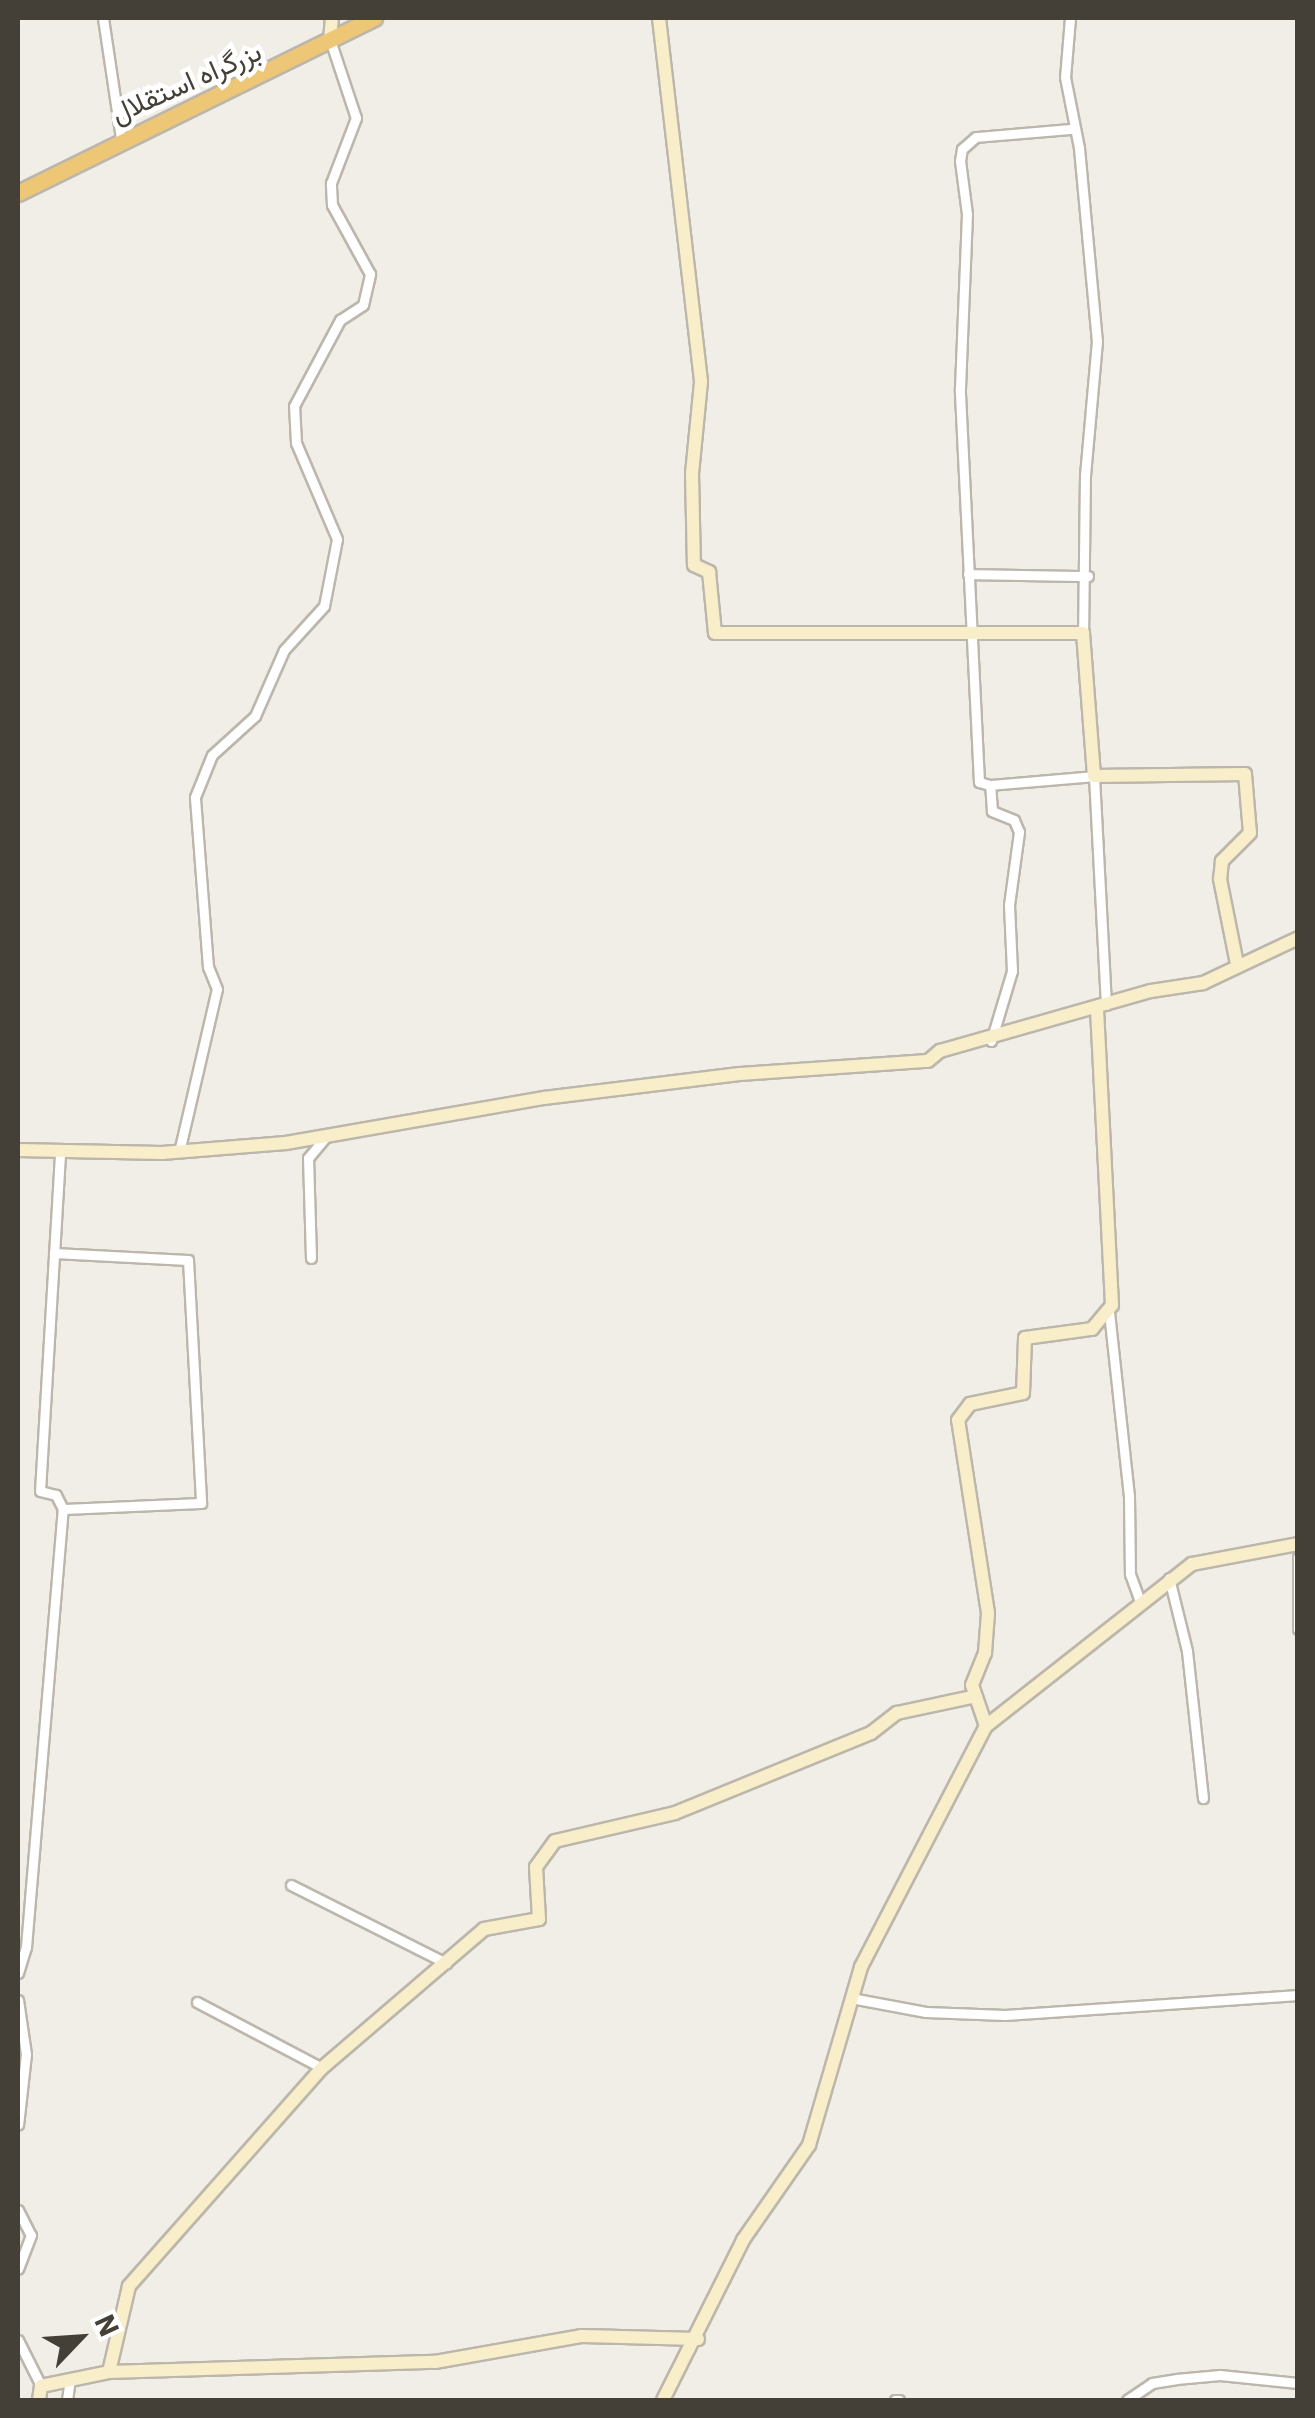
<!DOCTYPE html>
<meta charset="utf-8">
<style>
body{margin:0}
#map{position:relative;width:1315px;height:2418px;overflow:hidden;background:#f1eee7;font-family:"IBM Plex Sans",Vazirmatn,sans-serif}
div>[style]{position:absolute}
.roads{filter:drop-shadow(2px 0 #bcb6ab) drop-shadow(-2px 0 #bcb6ab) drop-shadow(0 2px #bcb6ab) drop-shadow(0 -2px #bcb6ab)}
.street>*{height:9px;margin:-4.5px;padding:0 4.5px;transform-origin:4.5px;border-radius:4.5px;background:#fff}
.secondary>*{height:12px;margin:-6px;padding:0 6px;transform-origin:6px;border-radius:6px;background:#f8eeca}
.highway>*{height:15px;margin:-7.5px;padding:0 7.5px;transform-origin:7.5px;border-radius:7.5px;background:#edc776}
span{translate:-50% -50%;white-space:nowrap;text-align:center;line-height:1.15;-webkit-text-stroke:9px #fff;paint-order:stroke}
.street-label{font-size:28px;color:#443f37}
.frame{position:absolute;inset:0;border:20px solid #443f37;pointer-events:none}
.north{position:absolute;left:30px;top:2288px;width:100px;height:100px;-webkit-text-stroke:8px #fff;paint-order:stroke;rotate:65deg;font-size:28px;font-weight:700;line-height:40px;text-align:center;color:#443f37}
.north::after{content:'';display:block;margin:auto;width:35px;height:45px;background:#443f37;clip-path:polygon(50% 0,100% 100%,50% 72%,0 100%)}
</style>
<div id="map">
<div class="roads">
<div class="street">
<div style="left:103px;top:18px;width:121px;rotate:81.5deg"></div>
<div style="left:1070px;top:18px;width:59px;rotate:94.8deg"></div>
<div style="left:1065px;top:77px;width:72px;rotate:78.8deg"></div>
<div style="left:1079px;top:148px;width:194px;rotate:84.7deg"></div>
<div style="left:1097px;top:341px;width:135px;rotate:95.1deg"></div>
<div style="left:1085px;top:475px;width:158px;rotate:90.7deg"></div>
<div style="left:968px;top:574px;width:120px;rotate:1deg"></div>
<div style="left:990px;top:785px;width:104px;rotate:-4.9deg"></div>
<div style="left:1094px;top:776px;width:229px;rotate:87deg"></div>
<div style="left:991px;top:1041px;width:73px;rotate:-73.3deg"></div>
<div style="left:1012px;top:971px;width:66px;rotate:-92.6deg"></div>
<div style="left:1009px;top:905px;width:74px;rotate:-82.2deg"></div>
<div style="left:1019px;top:832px;width:13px;rotate:-113deg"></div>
<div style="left:1014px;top:820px;width:24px;rotate:-158deg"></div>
<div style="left:992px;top:811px;width:26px;rotate:-94deg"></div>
<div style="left:990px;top:785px;width:11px;rotate:-165deg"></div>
<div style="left:979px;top:782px;width:394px;rotate:-92.8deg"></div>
<div style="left:960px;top:388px;width:174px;rotate:-87.7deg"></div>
<div style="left:967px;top:214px;width:53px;rotate:-97.5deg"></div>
<div style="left:960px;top:161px;width:12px;rotate:-81deg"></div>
<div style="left:962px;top:149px;width:18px;rotate:-41deg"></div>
<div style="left:976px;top:137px;width:96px;rotate:-4.8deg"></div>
<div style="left:179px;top:1152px;width:167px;rotate:-76.9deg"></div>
<div style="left:217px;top:989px;width:24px;rotate:-112deg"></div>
<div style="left:208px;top:967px;width:170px;rotate:-94.4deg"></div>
<div style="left:195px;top:797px;width:45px;rotate:-68deg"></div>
<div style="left:212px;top:755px;width:58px;rotate:-42.2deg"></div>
<div style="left:255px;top:716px;width:72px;rotate:-66.3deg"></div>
<div style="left:284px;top:650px;width:59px;rotate:-47.7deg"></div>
<div style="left:324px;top:606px;width:68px;rotate:-79deg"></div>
<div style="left:337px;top:539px;width:104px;rotate:-113.1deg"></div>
<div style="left:296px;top:443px;width:37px;rotate:-93deg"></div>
<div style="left:294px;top:406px;width:98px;rotate:-61.9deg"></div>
<div style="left:340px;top:320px;width:27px;rotate:-33deg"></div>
<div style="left:363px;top:305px;width:32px;rotate:-77deg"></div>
<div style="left:370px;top:274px;width:79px;rotate:-118.8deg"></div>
<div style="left:332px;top:205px;width:22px;rotate:-93deg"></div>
<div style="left:331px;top:183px;width:70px;rotate:-69deg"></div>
<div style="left:356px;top:118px;width:82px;rotate:-108.4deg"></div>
<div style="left:54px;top:1253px;width:134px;rotate:3deg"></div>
<div style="left:188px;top:1260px;width:243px;rotate:86.9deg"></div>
<div style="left:201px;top:1503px;width:138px;rotate:177.5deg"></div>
<div style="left:311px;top:1258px;width:100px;rotate:-91.7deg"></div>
<div style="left:308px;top:1158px;width:26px;rotate:-50deg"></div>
<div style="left:1109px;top:1312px;width:185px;rotate:83.8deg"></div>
<div style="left:1129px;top:1496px;width:78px;rotate:89.3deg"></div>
<div style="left:1130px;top:1574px;width:29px;rotate:70deg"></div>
<div style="left:1298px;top:1557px;width:72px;rotate:90deg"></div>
<div style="left:1169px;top:1578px;width:75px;rotate:76.1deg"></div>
<div style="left:1187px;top:1651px;width:148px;rotate:83.8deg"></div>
<div style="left:291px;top:1885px;width:174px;rotate:26.7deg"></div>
<div style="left:18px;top:1973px;width:27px;rotate:-73deg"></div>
<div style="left:26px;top:1947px;width:440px;rotate:-85.2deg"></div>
<div style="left:63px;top:1509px;width:16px;rotate:-117deg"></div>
<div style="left:56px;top:1495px;width:16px;rotate:-166deg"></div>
<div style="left:40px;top:1491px;width:342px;rotate:-86.6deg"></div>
<div style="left:851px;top:1998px;width:76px;rotate:10.6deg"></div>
<div style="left:926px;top:2012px;width:79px;rotate:2.2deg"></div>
<div style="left:1005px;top:2015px;width:294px;rotate:-3.9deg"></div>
<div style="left:18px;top:2000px;width:55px;rotate:81.6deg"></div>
<div style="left:26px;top:2054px;width:71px;rotate:96.4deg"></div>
<div style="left:197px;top:2002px;width:141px;rotate:27.8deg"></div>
<div style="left:18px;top:2210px;width:28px;rotate:63deg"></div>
<div style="left:31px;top:2235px;width:36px;rotate:111deg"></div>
<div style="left:18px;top:2340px;width:51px;rotate:63.4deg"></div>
<div style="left:67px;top:2400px;width:21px;rotate:-82deg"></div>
<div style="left:895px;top:2400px;width:4px"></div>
<div style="left:1127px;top:2400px;width:30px;rotate:-34deg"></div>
<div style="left:1152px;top:2383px;width:24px;rotate:-9deg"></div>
<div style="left:1176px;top:2379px;width:44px;rotate:-5.2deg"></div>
<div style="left:1220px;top:2375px;width:78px;rotate:5.9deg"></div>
</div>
<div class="secondary">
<div style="left:659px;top:18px;width:366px;rotate:83.4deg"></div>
<div style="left:701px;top:382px;width:91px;rotate:95.6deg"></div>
<div style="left:692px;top:473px;width:92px;rotate:88.8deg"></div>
<div style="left:694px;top:565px;width:17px;rotate:25deg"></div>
<div style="left:709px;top:572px;width:61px;rotate:84.4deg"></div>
<div style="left:715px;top:633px;width:368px"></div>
<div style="left:1083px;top:633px;width:143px;rotate:85.6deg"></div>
<div style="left:1094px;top:776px;width:151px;rotate:-0.8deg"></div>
<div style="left:1245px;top:774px;width:59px;rotate:85.2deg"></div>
<div style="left:1250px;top:833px;width:40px;rotate:135deg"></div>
<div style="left:1222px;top:861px;width:18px;rotate:96deg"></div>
<div style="left:1220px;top:879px;width:87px;rotate:78.7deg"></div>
<div style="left:330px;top:40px;width:22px;rotate:-85deg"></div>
<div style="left:18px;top:1150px;width:144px;rotate:1.2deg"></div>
<div style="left:162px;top:1153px;width:124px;rotate:-4.6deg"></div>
<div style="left:286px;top:1143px;width:262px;rotate:-9.9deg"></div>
<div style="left:544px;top:1098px;width:197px;rotate:-7deg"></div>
<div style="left:740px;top:1074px;width:188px;rotate:-4deg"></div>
<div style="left:928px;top:1061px;width:16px;rotate:-40deg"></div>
<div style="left:940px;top:1051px;width:219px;rotate:-15.9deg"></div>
<div style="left:1151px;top:991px;width:53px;rotate:-8.7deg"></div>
<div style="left:1203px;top:983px;width:105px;rotate:-25.3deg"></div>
<div style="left:986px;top:1726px;width:43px;rotate:-108.9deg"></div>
<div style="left:972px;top:1685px;width:35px;rotate:-68deg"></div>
<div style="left:985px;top:1653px;width:40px;rotate:-85.7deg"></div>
<div style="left:988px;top:1613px;width:195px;rotate:-98.8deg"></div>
<div style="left:958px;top:1420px;width:20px;rotate:-53deg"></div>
<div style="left:970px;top:1404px;width:54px;rotate:-11.7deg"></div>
<div style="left:1023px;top:1393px;width:55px;rotate:-87.9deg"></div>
<div style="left:1025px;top:1338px;width:68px;rotate:-7.7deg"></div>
<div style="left:1092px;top:1329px;width:31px;rotate:-50deg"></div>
<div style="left:1112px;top:1305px;width:294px;rotate:-92.9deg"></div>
<div style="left:109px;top:2372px;width:88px;rotate:-76.9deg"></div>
<div style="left:129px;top:2286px;width:291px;rotate:-48.5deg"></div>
<div style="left:322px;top:2068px;width:213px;rotate:-40.6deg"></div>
<div style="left:484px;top:1929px;width:56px;rotate:-10.3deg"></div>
<div style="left:539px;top:1919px;width:52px;rotate:-93.3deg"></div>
<div style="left:536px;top:1867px;width:32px;rotate:-54deg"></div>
<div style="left:555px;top:1841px;width:123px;rotate:-13.1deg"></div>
<div style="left:675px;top:1813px;width:212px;rotate:-22.2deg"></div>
<div style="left:871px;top:1733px;width:33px;rotate:-38deg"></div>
<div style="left:897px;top:1713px;width:77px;rotate:-12deg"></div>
<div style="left:39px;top:2400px;width:14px;rotate:-82deg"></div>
<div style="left:41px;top:2386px;width:69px;rotate:-11.6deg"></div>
<div style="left:109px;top:2372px;width:326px;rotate:-1.8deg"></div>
<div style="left:435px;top:2362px;width:148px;rotate:-10.1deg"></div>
<div style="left:581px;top:2336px;width:117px;rotate:1.5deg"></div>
<div style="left:663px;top:2400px;width:179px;rotate:-63.4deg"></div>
<div style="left:743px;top:2240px;width:116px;rotate:-55.2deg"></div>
<div style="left:809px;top:2145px;width:185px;rotate:-73.7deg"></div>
<div style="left:861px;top:1967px;width:271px;rotate:-62.6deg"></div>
<div style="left:986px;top:1726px;width:262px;rotate:-38.2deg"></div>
<div style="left:1192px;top:1564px;width:108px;rotate:-10.7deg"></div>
</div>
<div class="highway">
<div style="left:18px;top:193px;width:397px;rotate:-26.2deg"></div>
</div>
</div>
<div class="street-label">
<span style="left:186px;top:82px;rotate:-24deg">بزرگراه استقلال</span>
</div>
<div class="frame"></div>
<div class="north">N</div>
</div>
